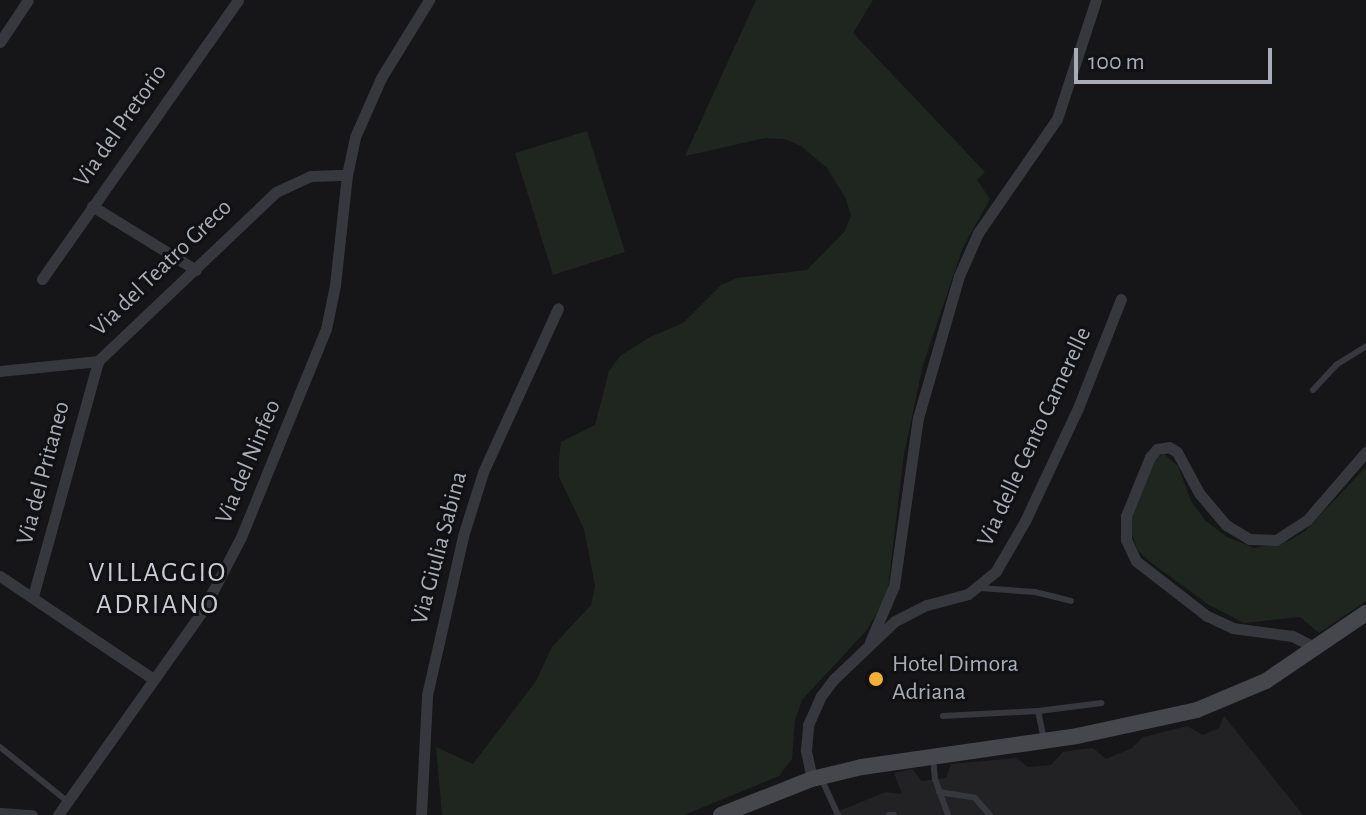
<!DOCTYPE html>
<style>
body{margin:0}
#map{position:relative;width:1366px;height:815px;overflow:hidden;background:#161618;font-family:"Alegreya Sans",sans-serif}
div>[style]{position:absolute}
.built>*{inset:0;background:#222225}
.green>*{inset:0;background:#1e261f}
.lane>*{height:6px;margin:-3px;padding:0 3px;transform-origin:3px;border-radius:3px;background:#37383d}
.street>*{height:11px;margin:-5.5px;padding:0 5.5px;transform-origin:5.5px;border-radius:5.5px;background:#37383d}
.secondary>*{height:16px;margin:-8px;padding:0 8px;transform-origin:8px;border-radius:8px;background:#45474d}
.dots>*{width:22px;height:22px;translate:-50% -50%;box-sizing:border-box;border:4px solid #111113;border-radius:50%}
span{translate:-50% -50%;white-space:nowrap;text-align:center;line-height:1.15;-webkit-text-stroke:6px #111113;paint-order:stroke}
.street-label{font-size:24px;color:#a8adb8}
.poi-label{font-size:24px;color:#a8adb8}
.left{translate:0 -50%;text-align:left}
.quarter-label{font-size:28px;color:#c9ccd4;letter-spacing:2px}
.scale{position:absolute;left:1074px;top:48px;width:198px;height:36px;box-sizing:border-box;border:4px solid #a8adb8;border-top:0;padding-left:10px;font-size:24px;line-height:28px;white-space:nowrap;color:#a8adb8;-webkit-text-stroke:6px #111113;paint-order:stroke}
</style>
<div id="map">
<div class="built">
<div style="clip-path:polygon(1224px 716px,1303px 815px,829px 815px,886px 792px,902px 794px,894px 773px,912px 769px,922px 781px,946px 778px,951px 764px,1017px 758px,1028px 767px,1051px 765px,1063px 752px,1083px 749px,1093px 748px,1106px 759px,1132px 748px,1143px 737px,1187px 726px,1203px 735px,1219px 728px)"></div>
</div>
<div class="green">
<div style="clip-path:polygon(756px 0,873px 0,853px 33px,985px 172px,977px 180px,990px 199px,963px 247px,923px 365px,904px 454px,887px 596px,866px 631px,802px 700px,795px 720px,792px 759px,779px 776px,684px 815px,442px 815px,436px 747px,473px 764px,536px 681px,552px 647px,591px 605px,595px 586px,584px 529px,559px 477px,559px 459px,561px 442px,595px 425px,609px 371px,620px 356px,650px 337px,683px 323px,721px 285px,737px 278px,807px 270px,844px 232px,851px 216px,846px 199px,827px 168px,801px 146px,784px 139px,765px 138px,685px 156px)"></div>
<div style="clip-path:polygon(587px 131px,625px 252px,553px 275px,515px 153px)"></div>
<div style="clip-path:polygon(1164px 454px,1178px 466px,1191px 501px,1205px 520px,1227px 537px,1254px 548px,1289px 541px,1305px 531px,1366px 467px,1366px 601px,1319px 633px,1300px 617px,1244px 623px,1209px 605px,1149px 561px,1137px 549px,1131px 532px,1132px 514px,1156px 458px)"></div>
</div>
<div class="lane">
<div style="left:1313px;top:390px;width:34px;rotate:-47deg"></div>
<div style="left:1336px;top:365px;width:36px;rotate:-32deg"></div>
<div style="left:980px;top:588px;width:55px;rotate:4.2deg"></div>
<div style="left:1035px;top:592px;width:37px;rotate:14deg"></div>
<div style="left:1038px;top:711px;width:64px;rotate:-7.2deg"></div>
<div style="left:943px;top:716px;width:95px;rotate:-3deg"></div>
<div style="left:1038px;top:711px;width:30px;rotate:78deg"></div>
<div style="left:0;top:747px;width:86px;rotate:38.9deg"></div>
<div style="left:933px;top:757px;width:22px;rotate:85deg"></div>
<div style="left:935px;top:779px;width:38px;rotate:70deg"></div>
<div style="left:821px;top:778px;width:41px;rotate:65.3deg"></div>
<div style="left:939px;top:792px;width:36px;rotate:9deg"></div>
<div style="left:975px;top:798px;width:23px;rotate:49deg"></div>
<div style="left:889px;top:815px;width:5px"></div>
</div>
<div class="street">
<div style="left:0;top:42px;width:50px;rotate:-56.3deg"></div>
<div style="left:92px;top:206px;width:122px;rotate:31.6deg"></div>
<div style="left:42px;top:279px;width:341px;rotate:-54.9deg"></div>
<div style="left:0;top:371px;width:99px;rotate:-5.8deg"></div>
<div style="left:98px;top:361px;width:245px;rotate:-43.5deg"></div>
<div style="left:276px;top:192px;width:38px;rotate:-25deg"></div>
<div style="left:311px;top:176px;width:36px;rotate:-2deg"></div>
<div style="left:0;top:576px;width:184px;rotate:33.9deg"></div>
<div style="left:33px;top:596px;width:244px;rotate:-74.5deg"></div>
<div style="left:870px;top:642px;width:61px;rotate:-66.8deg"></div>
<div style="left:894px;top:586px;width:170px;rotate:-81.9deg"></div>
<div style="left:918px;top:418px;width:148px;rotate:-73.9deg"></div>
<div style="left:959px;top:276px;width:47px;rotate:-66.2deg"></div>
<div style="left:978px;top:233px;width:139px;rotate:-55.3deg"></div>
<div style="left:1057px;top:119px;width:125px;rotate:-71.9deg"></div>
<div style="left:1316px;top:648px;width:27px;rotate:-153deg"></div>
<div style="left:1292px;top:636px;width:60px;rotate:-172.3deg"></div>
<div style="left:1233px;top:628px;width:29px;rotate:-155deg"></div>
<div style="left:1207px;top:616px;width:90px;rotate:-142.2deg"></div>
<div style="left:1136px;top:561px;width:23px;rotate:-115deg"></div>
<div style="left:1126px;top:540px;width:24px;rotate:-90deg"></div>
<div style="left:1126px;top:516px;width:64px;rotate:-67.9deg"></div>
<div style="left:1150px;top:457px;width:11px;rotate:-49deg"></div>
<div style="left:1157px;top:449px;width:12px;rotate:-9deg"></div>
<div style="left:1169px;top:447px;width:9px;rotate:32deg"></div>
<div style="left:1177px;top:452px;width:47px;rotate:61.8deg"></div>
<div style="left:1199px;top:493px;width:42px;rotate:49.8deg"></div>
<div style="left:1226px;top:525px;width:27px;rotate:31deg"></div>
<div style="left:1249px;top:539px;width:27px;rotate:2deg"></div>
<div style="left:1276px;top:540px;width:37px;rotate:-33deg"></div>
<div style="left:1307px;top:520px;width:90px;rotate:-49.1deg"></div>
<div style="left:812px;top:779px;width:30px;rotate:-102deg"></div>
<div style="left:806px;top:750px;width:25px;rotate:-85deg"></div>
<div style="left:808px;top:725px;width:32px;rotate:-66deg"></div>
<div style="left:821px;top:696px;width:21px;rotate:-53deg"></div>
<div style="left:834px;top:679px;width:84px;rotate:-43.6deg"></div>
<div style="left:895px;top:621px;width:36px;rotate:-27deg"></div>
<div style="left:927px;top:605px;width:42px;rotate:-15deg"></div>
<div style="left:968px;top:594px;width:36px;rotate:-39deg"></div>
<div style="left:996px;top:571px;width:58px;rotate:-59.9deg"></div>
<div style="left:1025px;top:521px;width:125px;rotate:-64.9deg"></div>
<div style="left:1078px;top:408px;width:117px;rotate:-68.5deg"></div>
<div style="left:0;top:813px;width:32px;rotate:4deg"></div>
<div style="left:58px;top:815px;width:251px;rotate:-54.7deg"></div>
<div style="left:203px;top:610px;width:82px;rotate:-62.5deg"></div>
<div style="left:241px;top:537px;width:225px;rotate:-67.8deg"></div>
<div style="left:326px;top:329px;width:45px;rotate:-78.4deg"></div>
<div style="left:335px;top:285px;width:111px;rotate:-83.8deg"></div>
<div style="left:347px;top:175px;width:39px;rotate:-78deg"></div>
<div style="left:355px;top:137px;width:64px;rotate:-66.2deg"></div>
<div style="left:381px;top:78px;width:92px;rotate:-58.4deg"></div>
<div style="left:421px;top:815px;width:120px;rotate:-87.1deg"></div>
<div style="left:427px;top:695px;width:163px;rotate:-77.2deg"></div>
<div style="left:463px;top:536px;width:67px;rotate:-72.6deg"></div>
<div style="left:483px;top:472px;width:180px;rotate:-65.4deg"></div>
</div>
<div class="secondary">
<div style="left:721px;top:815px;width:98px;rotate:-21.6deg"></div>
<div style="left:812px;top:779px;width:51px;rotate:-13.5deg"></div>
<div style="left:862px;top:767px;width:217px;rotate:-8.2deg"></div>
<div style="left:1077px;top:736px;width:123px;rotate:-12.2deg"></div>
<div style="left:1197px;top:710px;width:75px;rotate:-22.8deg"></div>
<div style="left:1266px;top:681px;width:121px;rotate:-34.2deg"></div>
</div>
<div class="dots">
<div style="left:876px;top:679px;background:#f2b134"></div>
</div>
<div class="street-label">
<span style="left:121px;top:126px;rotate:-55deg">Via del Pretorio</span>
<span style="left:162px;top:268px;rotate:-44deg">Via del Teatro Greco</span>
<span style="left:1035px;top:437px;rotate:-65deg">Via delle Cento Camerelle</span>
<span style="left:249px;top:462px;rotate:-67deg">Via del Ninfeo</span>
<span style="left:44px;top:473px;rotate:-75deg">Via del Pritaneo</span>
<span style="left:440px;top:548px;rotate:-75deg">Via Giulia Sabina</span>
</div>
<div class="poi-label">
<span class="left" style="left:892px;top:679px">Hotel Dimora<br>Adriana</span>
</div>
<div class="quarter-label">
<span style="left:158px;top:589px">VILLAGGIO<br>ADRIANO</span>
</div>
<div class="scale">100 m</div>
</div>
